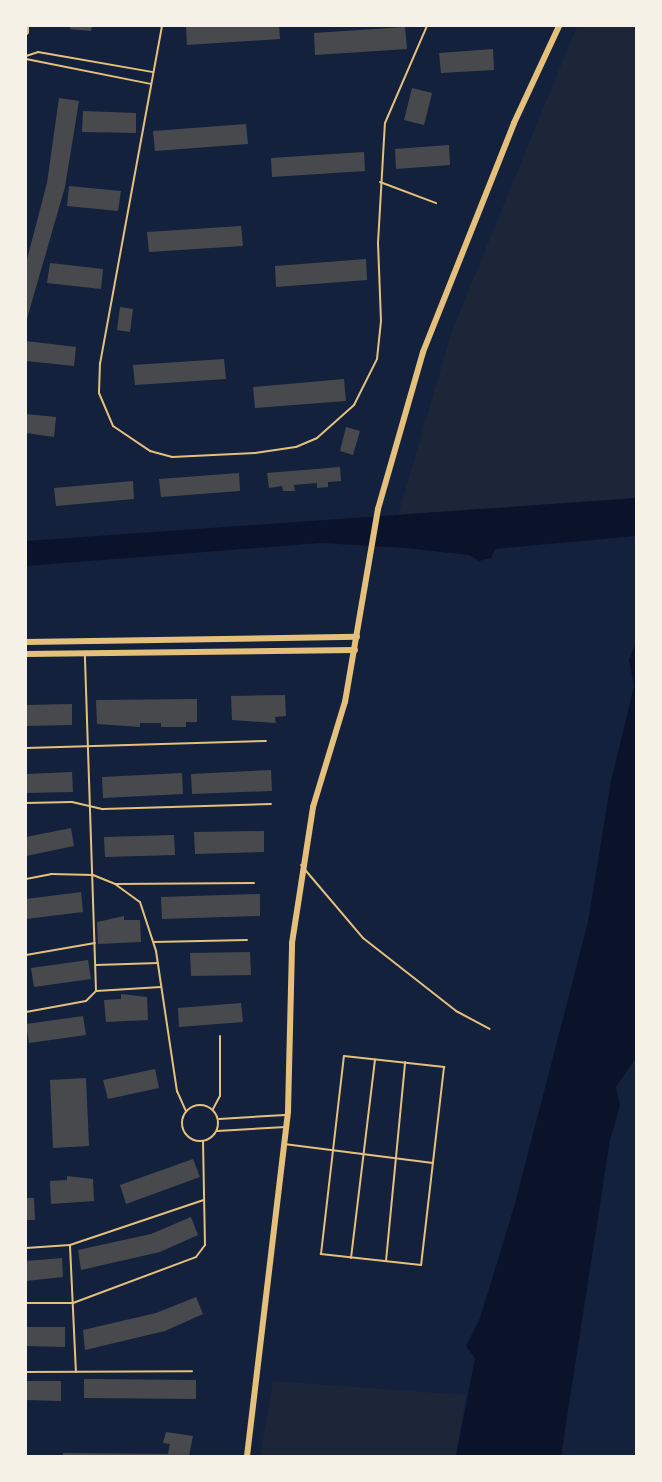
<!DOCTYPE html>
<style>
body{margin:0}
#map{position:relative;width:662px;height:1482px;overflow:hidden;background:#14213d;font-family:"Work Sans",sans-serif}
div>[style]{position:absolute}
.green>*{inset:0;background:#1d2539}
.water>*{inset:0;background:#0b132b}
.building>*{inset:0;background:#48494c}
.service>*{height:2px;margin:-1px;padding:0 1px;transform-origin:1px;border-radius:1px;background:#e5c07b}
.service>.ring{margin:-1px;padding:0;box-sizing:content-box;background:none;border:2px solid #e5c07b;border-radius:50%}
.tertiary>*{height:6px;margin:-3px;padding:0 3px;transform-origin:3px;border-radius:3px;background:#e5c07b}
span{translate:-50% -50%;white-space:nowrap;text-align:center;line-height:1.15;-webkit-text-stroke:6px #f6f1e7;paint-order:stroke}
.frame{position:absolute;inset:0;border:27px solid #f6f1e7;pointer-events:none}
</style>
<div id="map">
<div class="green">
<div style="clip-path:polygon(577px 26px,636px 26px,636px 498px,398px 515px,452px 331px)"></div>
<div style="clip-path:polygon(273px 1381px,466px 1395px,456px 1456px,260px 1456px)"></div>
</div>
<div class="water">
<div style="clip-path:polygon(636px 498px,636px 536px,495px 549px,491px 558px,479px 561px,469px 555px,405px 548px,321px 543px,26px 566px,26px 541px)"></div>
<div style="clip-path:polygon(636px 643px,636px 1058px,616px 1087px,620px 1106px,610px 1140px,561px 1456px,456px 1456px,475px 1358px,466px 1346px,480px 1318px,514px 1207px,588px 922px,611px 781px,634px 686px,629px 660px)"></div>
</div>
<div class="building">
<div style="clip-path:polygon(71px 26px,92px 26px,91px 31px,70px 29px)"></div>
<div style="clip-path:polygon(186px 26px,279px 26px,280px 39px,187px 45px)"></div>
<div style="clip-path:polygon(405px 27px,407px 49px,315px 55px,314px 33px)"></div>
<div style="clip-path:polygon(493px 49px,494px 70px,441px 73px,439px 53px)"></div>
<div style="clip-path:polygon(412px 88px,432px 93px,424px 125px,404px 120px)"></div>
<div style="clip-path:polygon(59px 98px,79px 101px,65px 187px,26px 322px,26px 263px,47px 183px)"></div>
<div style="clip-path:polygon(83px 111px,136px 113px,136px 133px,82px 132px)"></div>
<div style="clip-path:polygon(246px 124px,248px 144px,155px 151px,153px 131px)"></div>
<div style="clip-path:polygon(449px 145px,450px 165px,396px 169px,395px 149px)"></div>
<div style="clip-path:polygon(364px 152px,365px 171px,272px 177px,271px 158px)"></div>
<div style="clip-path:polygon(69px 186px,121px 191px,118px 211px,67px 206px)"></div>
<div style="clip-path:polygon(241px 226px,243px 246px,149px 252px,147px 232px)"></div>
<div style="clip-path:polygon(366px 259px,367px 280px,276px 287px,275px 266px)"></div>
<div style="clip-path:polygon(50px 263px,103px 269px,101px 289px,47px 283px)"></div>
<div style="clip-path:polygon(120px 307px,133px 309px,130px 332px,117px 330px)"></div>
<div style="clip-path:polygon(26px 341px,76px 347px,74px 366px,26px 361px)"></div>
<div style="clip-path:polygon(224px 359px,226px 379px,135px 385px,133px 365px)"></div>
<div style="clip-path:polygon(344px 379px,346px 401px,255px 408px,253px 387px)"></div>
<div style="clip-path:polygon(26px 414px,56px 417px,54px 437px,26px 433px)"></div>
<div style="clip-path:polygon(346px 427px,360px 431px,353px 455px,340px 451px)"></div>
<div style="clip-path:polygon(340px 467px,341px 481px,328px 482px,328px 487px,317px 488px,317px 483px,294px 485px,295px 491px,283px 491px,282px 486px,269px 488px,267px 473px)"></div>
<div style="clip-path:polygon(239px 473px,240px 491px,161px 497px,159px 479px)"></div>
<div style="clip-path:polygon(133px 481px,134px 499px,56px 506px,54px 488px)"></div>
<div style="clip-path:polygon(285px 695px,286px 716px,275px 717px,276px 723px,232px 720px,231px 696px)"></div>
<div style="clip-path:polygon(197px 699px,197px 722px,186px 722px,186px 727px,161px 727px,161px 723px,140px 723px,140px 727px,97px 724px,96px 700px)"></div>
<div style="clip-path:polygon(72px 704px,72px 725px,26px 726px,26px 705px)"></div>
<div style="clip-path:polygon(271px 770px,272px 791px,192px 794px,191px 774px)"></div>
<div style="clip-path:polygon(72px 772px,73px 792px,26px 793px,26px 774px)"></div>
<div style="clip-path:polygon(182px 773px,183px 794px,103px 798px,102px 777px)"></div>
<div style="clip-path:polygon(71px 828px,74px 846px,26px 856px,26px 837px)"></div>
<div style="clip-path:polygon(264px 831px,264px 852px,195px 854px,194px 832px)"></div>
<div style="clip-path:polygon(174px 835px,175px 855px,105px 857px,104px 837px)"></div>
<div style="clip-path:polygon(81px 892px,83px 912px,26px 919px,26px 899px)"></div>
<div style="clip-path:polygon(260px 894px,260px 916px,162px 919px,161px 897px)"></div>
<div style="clip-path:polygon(124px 916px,124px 920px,140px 920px,141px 942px,98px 944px,97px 922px)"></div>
<div style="clip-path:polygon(250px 952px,251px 975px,191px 976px,190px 953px)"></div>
<div style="clip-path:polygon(88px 960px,91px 979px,34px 987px,31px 968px)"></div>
<div style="clip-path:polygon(121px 994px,147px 997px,148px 1020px,106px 1022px,104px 1000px,121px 999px)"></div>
<div style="clip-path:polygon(241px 1003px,243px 1022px,179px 1027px,178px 1008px)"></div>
<div style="clip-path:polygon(83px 1016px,86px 1035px,29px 1043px,26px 1024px)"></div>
<div style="clip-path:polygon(155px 1069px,159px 1088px,108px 1099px,103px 1080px)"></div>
<div style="clip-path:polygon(86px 1078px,89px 1146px,53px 1148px,50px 1080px)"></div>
<div style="clip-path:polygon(193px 1159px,200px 1177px,126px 1204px,120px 1185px)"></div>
<div style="clip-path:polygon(67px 1176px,93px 1179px,94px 1201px,51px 1204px,50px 1181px,67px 1180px)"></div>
<div style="clip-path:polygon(26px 1198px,34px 1198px,35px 1220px,26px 1220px)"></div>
<div style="clip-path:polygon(191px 1217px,198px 1235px,160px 1252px,81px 1270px,78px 1250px,151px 1234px)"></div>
<div style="clip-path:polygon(62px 1258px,63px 1277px,26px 1281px,26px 1261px)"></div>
<div style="clip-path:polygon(196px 1297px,203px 1314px,165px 1331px,85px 1350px,83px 1330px,156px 1313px)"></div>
<div style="clip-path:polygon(26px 1327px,65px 1327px,65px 1347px,26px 1346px)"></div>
<div style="clip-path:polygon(84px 1379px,196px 1380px,196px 1399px,84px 1398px)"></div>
<div style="clip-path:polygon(26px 1381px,61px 1381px,61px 1401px,26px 1400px)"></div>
<div style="clip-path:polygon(166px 1432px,193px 1436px,189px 1456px,63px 1456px,63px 1453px,168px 1454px,170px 1444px,163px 1443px)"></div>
</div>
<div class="service">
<div style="left:162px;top:26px;width:343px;rotate:100.4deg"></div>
<div style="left:100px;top:363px;width:30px;rotate:92deg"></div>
<div style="left:99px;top:393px;width:36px;rotate:67deg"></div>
<div style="left:113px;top:426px;width:45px;rotate:34deg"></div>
<div style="left:150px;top:451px;width:23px;rotate:15deg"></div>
<div style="left:172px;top:457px;width:83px;rotate:-2.8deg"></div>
<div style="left:255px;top:453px;width:41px;rotate:-8.3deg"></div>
<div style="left:296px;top:447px;width:23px;rotate:-23deg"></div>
<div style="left:317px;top:438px;width:50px;rotate:-41.7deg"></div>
<div style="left:354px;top:405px;width:51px;rotate:-63.4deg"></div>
<div style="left:377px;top:359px;width:38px;rotate:-84deg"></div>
<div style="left:381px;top:321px;width:78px;rotate:-92.2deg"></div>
<div style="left:378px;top:243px;width:120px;rotate:-86.7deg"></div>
<div style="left:385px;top:123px;width:106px;rotate:-66.6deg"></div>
<div style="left:26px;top:56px;width:13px;rotate:-18deg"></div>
<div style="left:38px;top:52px;width:117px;rotate:9.9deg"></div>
<div style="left:26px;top:59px;width:127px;rotate:11.3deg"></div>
<div style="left:380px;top:182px;width:60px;rotate:20.6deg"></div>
<div style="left:26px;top:748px;width:240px;rotate:-1.7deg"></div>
<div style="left:26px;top:803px;width:46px;rotate:-1.2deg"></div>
<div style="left:72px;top:802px;width:32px;rotate:13deg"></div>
<div style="left:103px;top:809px;width:168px;rotate:-1.7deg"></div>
<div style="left:301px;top:865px;width:96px;rotate:49.7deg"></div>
<div style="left:363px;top:938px;width:118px;rotate:38.1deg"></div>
<div style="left:456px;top:1011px;width:38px;rotate:28deg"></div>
<div style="left:26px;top:879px;width:25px;rotate:-11deg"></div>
<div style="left:51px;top:874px;width:42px;rotate:1.4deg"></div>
<div style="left:93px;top:875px;width:24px;rotate:22deg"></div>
<div style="left:115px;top:884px;width:31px;rotate:36deg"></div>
<div style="left:140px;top:902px;width:52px;rotate:71.9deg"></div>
<div style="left:156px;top:951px;width:142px;rotate:81.5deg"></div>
<div style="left:177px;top:1091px;width:22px;rotate:66deg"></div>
<div style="left:115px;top:884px;width:139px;rotate:-0.4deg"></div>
<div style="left:154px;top:942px;width:93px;rotate:-1.2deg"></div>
<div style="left:26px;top:955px;width:70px;rotate:-9.9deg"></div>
<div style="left:96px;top:965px;width:62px;rotate:-1.8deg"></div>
<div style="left:96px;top:991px;width:65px;rotate:-3.5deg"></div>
<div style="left:26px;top:1012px;width:61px;rotate:-10.4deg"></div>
<div style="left:86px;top:1001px;width:14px;rotate:-45deg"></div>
<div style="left:96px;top:991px;width:338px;rotate:-91.9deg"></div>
<div style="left:344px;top:1056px;width:101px;rotate:6.3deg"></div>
<div style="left:444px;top:1067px;width:199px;rotate:96.6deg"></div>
<div style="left:421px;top:1265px;width:101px;rotate:-173.7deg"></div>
<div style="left:321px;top:1254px;width:199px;rotate:-83.4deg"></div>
<div class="ring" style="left:182px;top:1105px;width:34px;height:34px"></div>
<div style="left:213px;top:1109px;width:15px;rotate:-62deg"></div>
<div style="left:220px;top:1096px;width:60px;rotate:-90deg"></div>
<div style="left:219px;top:1119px;width:66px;rotate:-3.5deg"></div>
<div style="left:217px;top:1131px;width:69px;rotate:-3.3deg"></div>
<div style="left:284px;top:1144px;width:150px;rotate:7.3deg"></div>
<div style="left:70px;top:1246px;width:126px;rotate:87.3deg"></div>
<div style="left:26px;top:1248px;width:44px;rotate:-3.9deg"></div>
<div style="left:70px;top:1245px;width:141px;rotate:-18.6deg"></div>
<div style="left:351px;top:1258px;width:200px;rotate:-83.1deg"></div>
<div style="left:386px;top:1261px;width:200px;rotate:-84.5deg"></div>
<div style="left:26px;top:1303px;width:47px"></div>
<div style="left:73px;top:1303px;width:131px;rotate:-20.5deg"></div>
<div style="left:196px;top:1257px;width:15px;rotate:-53deg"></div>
<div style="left:205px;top:1245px;width:104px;rotate:-91.1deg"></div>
<div style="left:26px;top:1372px;width:166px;rotate:-0.3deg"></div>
</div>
<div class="tertiary">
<div style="left:26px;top:32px;width:6px;rotate:-90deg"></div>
<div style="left:26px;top:642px;width:331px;rotate:-0.9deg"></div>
<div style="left:26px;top:654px;width:329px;rotate:-0.7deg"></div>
<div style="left:247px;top:1456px;width:347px;rotate:-83.2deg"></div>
<div style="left:288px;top:1111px;width:168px;rotate:-88.6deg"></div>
<div style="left:292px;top:943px;width:138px;rotate:-81.2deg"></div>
<div style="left:313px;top:807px;width:110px;rotate:-73.1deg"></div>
<div style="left:345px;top:702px;width:196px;rotate:-80.3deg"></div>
<div style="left:378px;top:509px;width:163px;rotate:-74deg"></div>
<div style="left:423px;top:352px;width:246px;rotate:-68.3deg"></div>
<div style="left:514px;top:123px;width:107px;rotate:-65.1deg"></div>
</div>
<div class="frame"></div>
</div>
